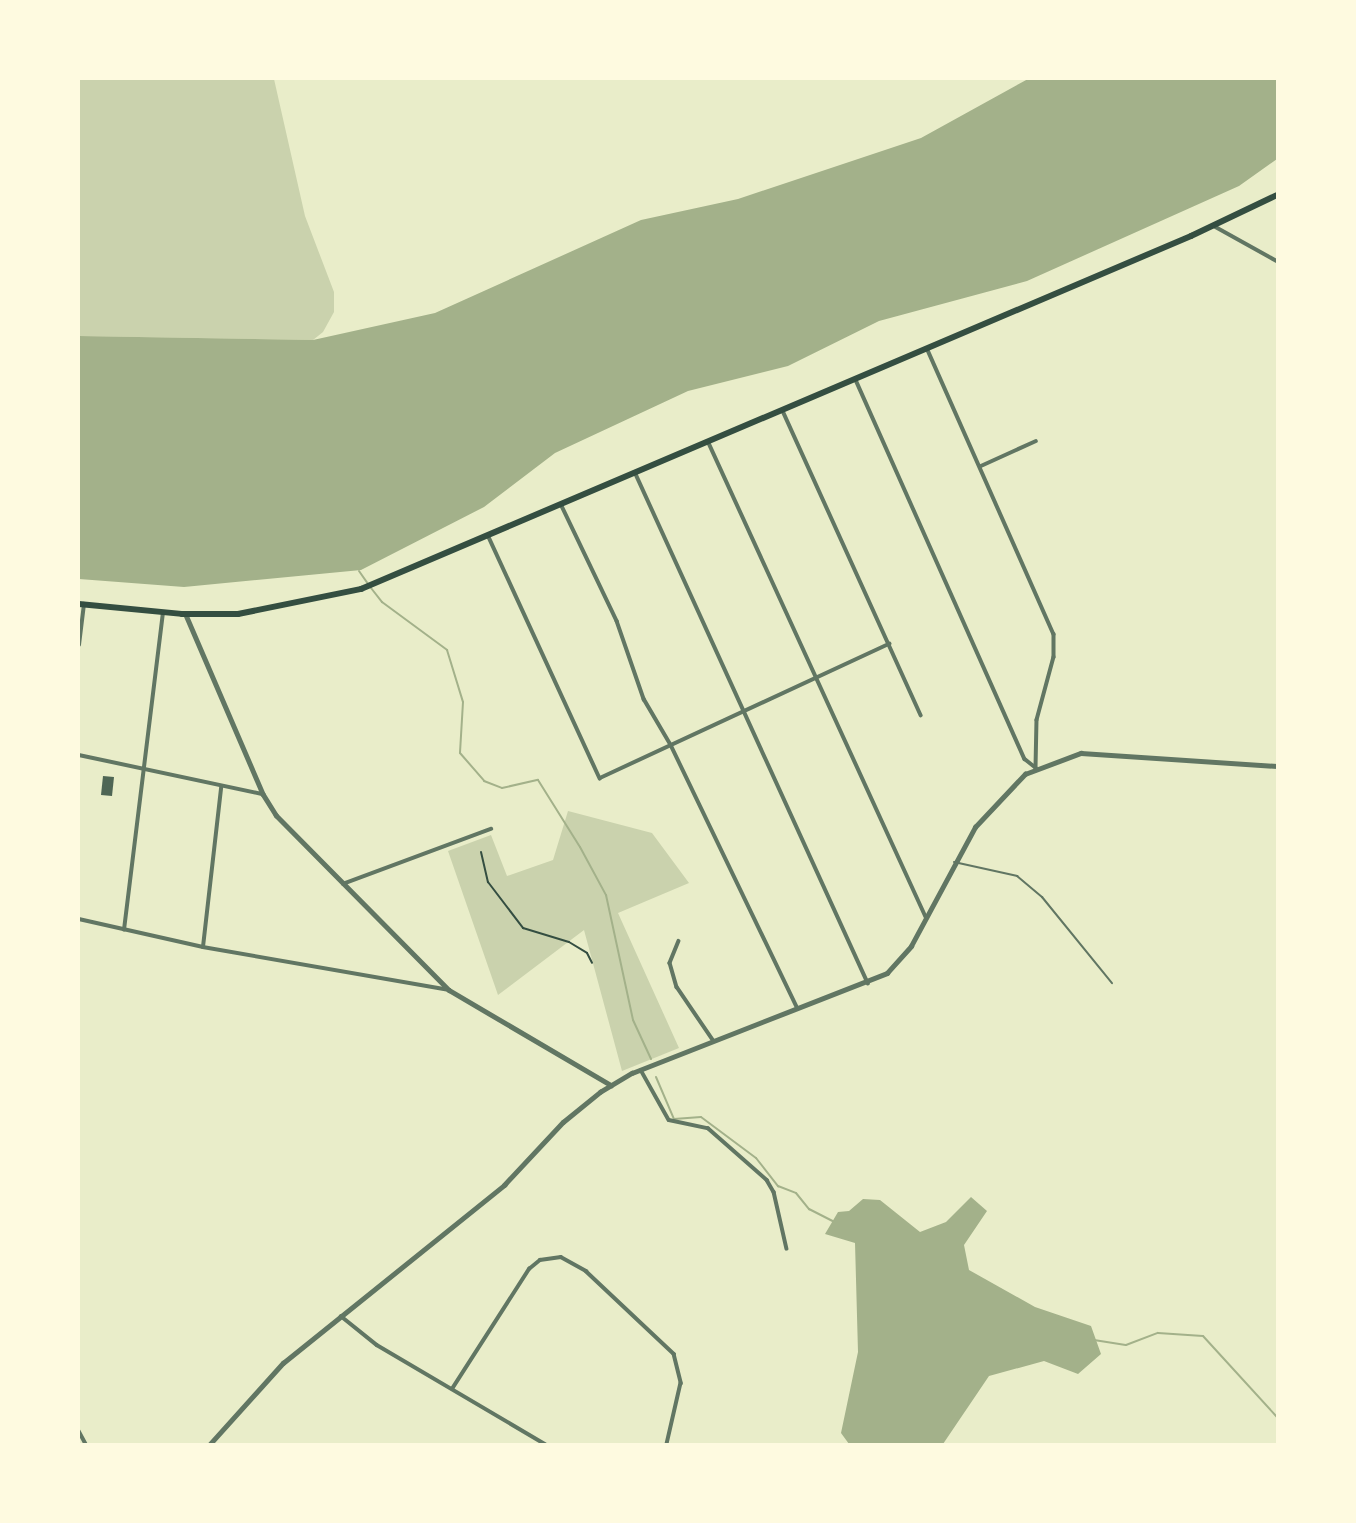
<!DOCTYPE html>
<style>
body{margin:0}
#map{position:relative;width:1356px;height:1523px;overflow:hidden;background:#e9edc9;font-family:"Exo 2",sans-serif}
div>[style]{position:absolute}
.green>*{inset:0;background:#cad2ad}
.water>*{inset:0;background:#a3b18a}
.stream>*{height:2px;margin:-1px;padding:0 1px;transform-origin:1px;border-radius:1px;background:#a3b18a}
.building>*{inset:0;background:#4f6655}
.path>*{height:2px;margin:-1px;padding:0 1px;transform-origin:1px;border-radius:1px;background:#344e41}
.service>*{height:2px;margin:-1px;padding:0 1px;transform-origin:1px;border-radius:1px;background:#617663}
.minor>*{height:3.5px;margin:-1.75px;padding:0 1.75px;transform-origin:1.75px;border-radius:1.75px;background:#617663}
.tertiary>*{height:4.5px;margin:-2.25px;padding:0 2.25px;transform-origin:2.25px;border-radius:2.25px;background:#617663}
.primary>*{height:6px;margin:-3px;padding:0 3px;transform-origin:3px;border-radius:3px;background:#344e41}
span{translate:-50% -50%;white-space:nowrap;text-align:center;line-height:1.15;-webkit-text-stroke:6px #fefae0;paint-order:stroke}
.frame{position:absolute;inset:0;border:80px solid #fefae0;pointer-events:none}
</style>
<div id="map">
<div class="green">
<div style="clip-path:polygon(79px 79px,274px 79px,305px 216px,334px 292px,334px 312px,323px 332px,313px 340px,79px 336px)"></div>
<div style="clip-path:polygon(568px 811px,652px 833px,689px 883px,618px 913px,679px 1048px,622px 1071px,584px 930px,498px 995px,448px 851px,491px 835px,507px 876px,553px 860px)"></div>
</div>
<div class="water">
<div style="clip-path:polygon(1028px 79px,1277px 79px,1277px 159px,1239px 186px,1027px 281px,879px 321px,788px 366px,688px 391px,555px 453px,484px 507px,361px 570px,184px 587px,79px 579px,79px 336px,313px 340px,435px 313px,641px 220px,738px 199px,921px 138px)"></div>
<div style="clip-path:polygon(971px 1197px,987px 1211px,964px 1245px,969px 1270px,1035px 1307px,1091px 1326px,1101px 1354px,1078px 1374px,1044px 1361px,989px 1376px,943px 1444px,849px 1444px,841px 1433px,858px 1352px,855px 1243px,825px 1234px,838px 1212px,849px 1211px,863px 1199px,880px 1200px,920px 1232px,946px 1222px)"></div>
</div>
<div class="stream">
<div style="left:359px;top:571px;width:16px;rotate:55deg"></div>
<div style="left:371px;top:588px;width:18px;rotate:52deg"></div>
<div style="left:382px;top:602px;width:81px;rotate:36.4deg"></div>
<div style="left:447px;top:650px;width:54px;rotate:72.9deg"></div>
<div style="left:463px;top:702px;width:51px;rotate:93.4deg"></div>
<div style="left:460px;top:753px;width:37px;rotate:49deg"></div>
<div style="left:484px;top:781px;width:19px;rotate:21deg"></div>
<div style="left:502px;top:788px;width:37px;rotate:-13deg"></div>
<div style="left:538px;top:780px;width:79px;rotate:57.9deg"></div>
<div style="left:580px;top:847px;width:55px;rotate:61.6deg"></div>
<div style="left:606px;top:895px;width:128px;rotate:77.8deg"></div>
<div style="left:633px;top:1020px;width:43px;rotate:65.2deg"></div>
<div style="left:656px;top:1077px;width:46px;rotate:66.8deg"></div>
<div style="left:674px;top:1119px;width:27px;rotate:-4deg"></div>
<div style="left:701px;top:1117px;width:69px;rotate:36.7deg"></div>
<div style="left:756px;top:1158px;width:36px;rotate:52deg"></div>
<div style="left:778px;top:1186px;width:19px;rotate:21deg"></div>
<div style="left:796px;top:1193px;width:21px;rotate:51deg"></div>
<div style="left:809px;top:1209px;width:27px;rotate:27deg"></div>
<div style="left:1094px;top:1340px;width:32px;rotate:9deg"></div>
<div style="left:1126px;top:1345px;width:34px;rotate:-21deg"></div>
<div style="left:1158px;top:1333px;width:45px;rotate:3.8deg"></div>
<div style="left:1203px;top:1336px;width:110px;rotate:47.6deg"></div>
</div>
<div class="building">
<div style="clip-path:polygon(103px 776px,114px 777px,112px 796px,101px 795px)"></div>
</div>
<div class="path">
<div style="left:481px;top:852px;width:31px;rotate:77deg"></div>
<div style="left:488px;top:882px;width:58px;rotate:52.7deg"></div>
<div style="left:523px;top:928px;width:48px;rotate:16.9deg"></div>
<div style="left:569px;top:942px;width:21px;rotate:31deg"></div>
<div style="left:587px;top:953px;width:11px;rotate:63deg"></div>
</div>
<div class="service">
<div style="left:954px;top:862px;width:65px;rotate:12.5deg"></div>
<div style="left:1017px;top:876px;width:33px;rotate:40deg"></div>
<div style="left:1042px;top:897px;width:111px;rotate:50.9deg"></div>
</div>
<div class="minor">
<div style="left:1214px;top:226px;width:72px;rotate:29.1deg"></div>
<div style="left:927px;top:348px;width:313px;rotate:66.1deg"></div>
<div style="left:1054px;top:634px;width:23px;rotate:90deg"></div>
<div style="left:1054px;top:657px;width:65px;rotate:105.1deg"></div>
<div style="left:1037px;top:720px;width:48px;rotate:91.2deg"></div>
<div style="left:856px;top:380px;width:415px;rotate:66deg"></div>
<div style="left:1025px;top:759px;width:14px;rotate:39deg"></div>
<div style="left:783px;top:411px;width:334px;rotate:65.6deg"></div>
<div style="left:708px;top:441px;width:524px;rotate:65.39deg"></div>
<div style="left:981px;top:466px;width:60px;rotate:-24.4deg"></div>
<div style="left:635px;top:472px;width:562px;rotate:65.49deg"></div>
<div style="left:561px;top:504px;width:130px;rotate:64.4deg"></div>
<div style="left:617px;top:621px;width:83px;rotate:70.9deg"></div>
<div style="left:644px;top:699px;width:53px;rotate:59.6deg"></div>
<div style="left:671px;top:745px;width:291px;rotate:64.3deg"></div>
<div style="left:488px;top:535px;width:268px;rotate:65.3deg"></div>
<div style="left:600px;top:778px;width:319px;rotate:-24.9deg"></div>
<div style="left:79px;top:645px;width:41px;rotate:-83deg"></div>
<div style="left:79px;top:755px;width:188px;rotate:12deg"></div>
<div style="left:343px;top:884px;width:158px;rotate:-20.4deg"></div>
<div style="left:79px;top:919px;width:127px;rotate:12.7deg"></div>
<div style="left:203px;top:947px;width:250px;rotate:9.9deg"></div>
<div style="left:124px;top:930px;width:319px;rotate:-83deg"></div>
<div style="left:679px;top:941px;width:24px;rotate:112deg"></div>
<div style="left:670px;top:963px;width:25px;rotate:74deg"></div>
<div style="left:677px;top:987px;width:64px;rotate:55.8deg"></div>
<div style="left:203px;top:947px;width:160px;rotate:-83.5deg"></div>
<div style="left:641px;top:1070px;width:57px;rotate:60.8deg"></div>
<div style="left:669px;top:1120px;width:40px;rotate:12deg"></div>
<div style="left:708px;top:1128px;width:79px;rotate:41.4deg"></div>
<div style="left:767px;top:1180px;width:14px;rotate:60deg"></div>
<div style="left:774px;top:1192px;width:58px;rotate:77.2deg"></div>
<div style="left:341px;top:1316px;width:46px;rotate:38.9deg"></div>
<div style="left:377px;top:1345px;width:195px;rotate:30.5deg"></div>
<div style="left:452px;top:1389px;width:143px;rotate:-57.3deg"></div>
<div style="left:529px;top:1269px;width:14px;rotate:-39deg"></div>
<div style="left:540px;top:1260px;width:21px;rotate:-8deg"></div>
<div style="left:561px;top:1257px;width:29px;rotate:29deg"></div>
<div style="left:586px;top:1271px;width:121px;rotate:43.3deg"></div>
<div style="left:674px;top:1354px;width:30px;rotate:76deg"></div>
<div style="left:681px;top:1383px;width:63px;rotate:102.9deg"></div>
<div style="left:79px;top:1431px;width:15px;rotate:62deg"></div>
</div>
<div class="tertiary">
<div style="left:186px;top:615px;width:195px;rotate:66.7deg"></div>
<div style="left:263px;top:794px;width:25px;rotate:58deg"></div>
<div style="left:276px;top:815px;width:246px;rotate:45.3deg"></div>
<div style="left:449px;top:990px;width:188px;rotate:30.4deg"></div>
<div style="left:210px;top:1444px;width:109px;rotate:-48deg"></div>
<div style="left:283px;top:1363px;width:284px;rotate:-38.8deg"></div>
<div style="left:504px;top:1185px;width:86px;rotate:-46.9deg"></div>
<div style="left:563px;top:1122px;width:48px;rotate:-39deg"></div>
<div style="left:600px;top:1092px;width:37px;rotate:-31deg"></div>
<div style="left:632px;top:1073px;width:274px;rotate:-21.4deg"></div>
<div style="left:887px;top:973px;width:36px;rotate:-48deg"></div>
<div style="left:911px;top:946px;width:135px;rotate:-61.7deg"></div>
<div style="left:975px;top:827px;width:73px;rotate:-46.7deg"></div>
<div style="left:1025px;top:774px;width:60px;rotate:-20.6deg"></div>
<div style="left:1081px;top:753px;width:196px;rotate:3.8deg"></div>
</div>
<div class="primary">
<div style="left:79px;top:604px;width:103px;rotate:5.5deg"></div>
<div style="left:182px;top:614px;width:56px"></div>
<div style="left:238px;top:614px;width:126px;rotate:-11.5deg"></div>
<div style="left:361px;top:589px;width:902px;rotate:-23.04deg"></div>
<div style="left:1191px;top:236px;width:95px;rotate:-25.5deg"></div>
</div>
<div class="frame"></div>
</div>
